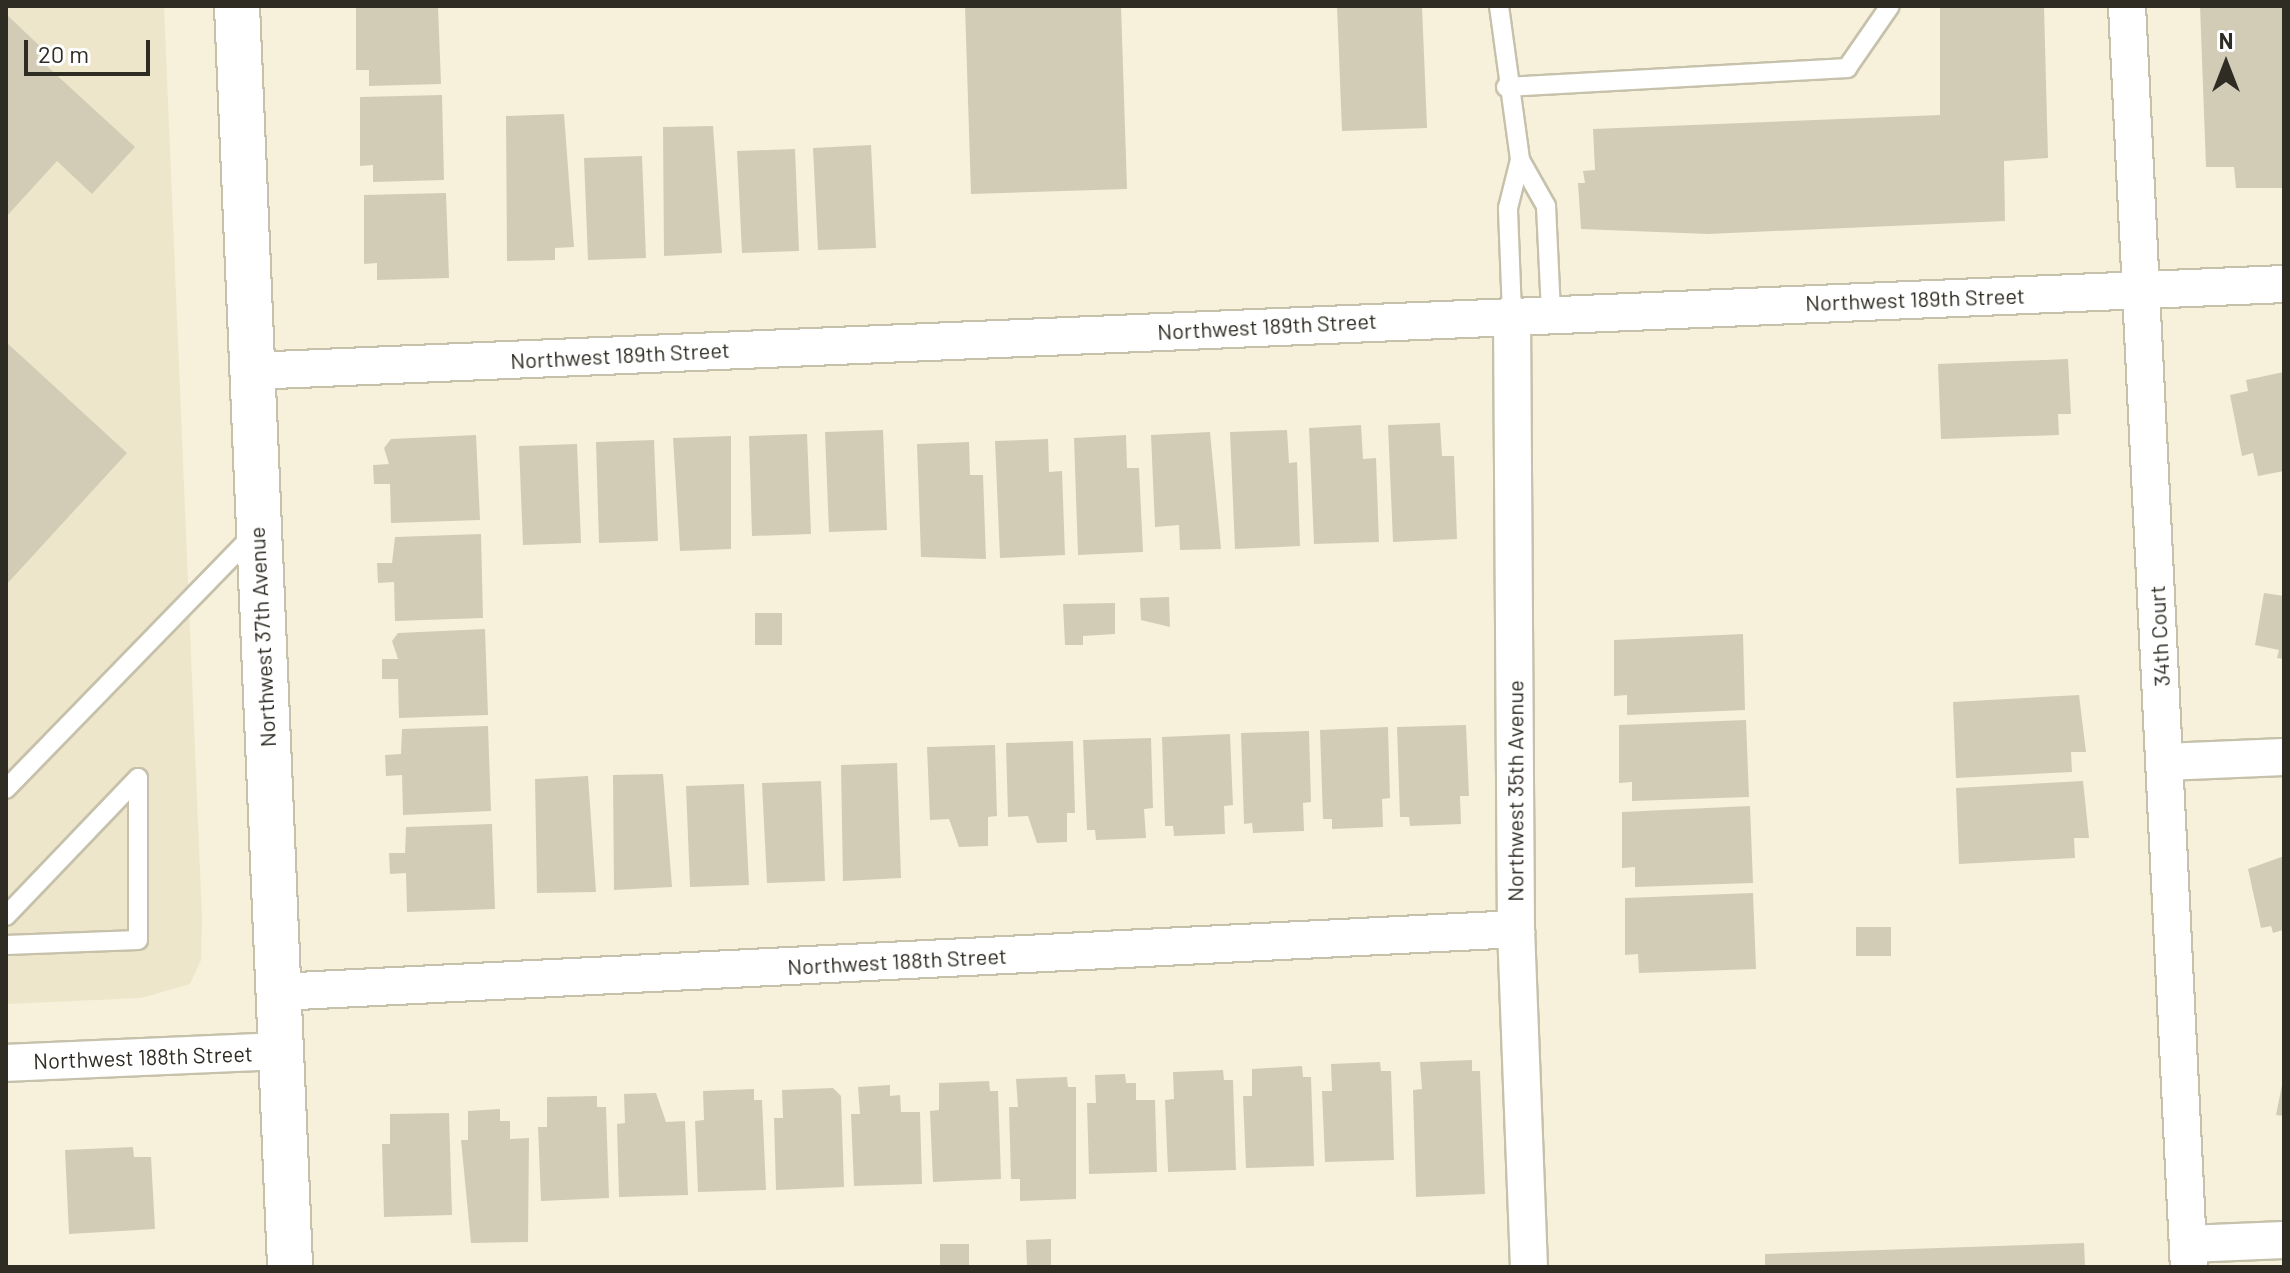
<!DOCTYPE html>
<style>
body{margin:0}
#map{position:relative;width:2290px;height:1273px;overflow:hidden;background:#f7f1db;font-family:Barlow,sans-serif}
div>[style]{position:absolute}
.built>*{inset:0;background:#eee6ca}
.building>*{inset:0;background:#d2ccb7}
.roads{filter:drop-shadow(2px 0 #c6c1ab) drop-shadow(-2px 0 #c6c1ab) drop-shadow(0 2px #c6c1ab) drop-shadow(0 -2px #c6c1ab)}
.service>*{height:18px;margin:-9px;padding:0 9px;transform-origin:9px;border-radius:9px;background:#fff}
.minor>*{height:36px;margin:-18px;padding:0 18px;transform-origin:18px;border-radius:18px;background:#fff}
.secondary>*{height:44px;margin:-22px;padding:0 22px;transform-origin:22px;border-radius:22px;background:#fff}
span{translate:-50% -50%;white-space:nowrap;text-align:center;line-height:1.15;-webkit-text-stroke:6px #fff;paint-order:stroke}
.street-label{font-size:22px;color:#2f2c24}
.frame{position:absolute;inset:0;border:8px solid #2f2c24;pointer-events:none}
.north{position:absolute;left:2186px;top:24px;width:80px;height:80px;-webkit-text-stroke:6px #fff;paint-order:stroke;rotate:0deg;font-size:22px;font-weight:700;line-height:32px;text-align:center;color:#2f2c24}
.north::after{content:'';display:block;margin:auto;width:28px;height:36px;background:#2f2c24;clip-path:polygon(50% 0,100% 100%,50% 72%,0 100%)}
.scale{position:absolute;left:24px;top:40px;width:126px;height:36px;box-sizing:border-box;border:4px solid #2f2c24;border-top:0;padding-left:10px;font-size:24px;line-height:28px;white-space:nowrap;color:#2f2c24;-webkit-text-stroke:6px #fff;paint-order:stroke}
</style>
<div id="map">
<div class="built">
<div style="clip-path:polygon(6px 6px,164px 6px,202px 919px,201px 960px,190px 984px,141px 998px,6px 1004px)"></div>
</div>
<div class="building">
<div style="clip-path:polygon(356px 6px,438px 6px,441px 84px,369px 86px,369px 70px,356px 70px)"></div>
<div style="clip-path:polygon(965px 6px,1121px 6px,1127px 189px,971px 194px)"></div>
<div style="clip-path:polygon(1337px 6px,1422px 6px,1427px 128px,1342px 131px)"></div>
<div style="clip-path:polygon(1940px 6px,2044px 6px,2048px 158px,2004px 161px,2005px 221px,1708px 234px,1581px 229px,1578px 183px,1585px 183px,1583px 171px,1595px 170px,1593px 129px,1940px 115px)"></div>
<div style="clip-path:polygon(2200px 6px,2284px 6px,2284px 188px,2236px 188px,2234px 167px,2206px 167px)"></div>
<div style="clip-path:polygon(6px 14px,44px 50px,37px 57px,135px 147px,92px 194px,57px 161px,6px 217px)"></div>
<div style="clip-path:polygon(442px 95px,444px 180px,373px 182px,373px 165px,360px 166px,360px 97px)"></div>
<div style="clip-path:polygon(564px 114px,574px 247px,555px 248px,555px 260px,507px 261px,506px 116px)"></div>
<div style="clip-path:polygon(713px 126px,722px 253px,664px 256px,663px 127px)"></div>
<div style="clip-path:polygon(871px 145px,876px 248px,818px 250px,813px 148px)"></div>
<div style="clip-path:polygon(795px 149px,799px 251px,742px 253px,737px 151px)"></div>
<div style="clip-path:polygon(642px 156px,646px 258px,588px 260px,584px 158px)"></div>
<div style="clip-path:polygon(446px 193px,449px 278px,377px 280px,377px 263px,364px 264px,364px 195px)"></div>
<div style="clip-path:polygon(6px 342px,127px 453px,6px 585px)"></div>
<div style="clip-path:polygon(2068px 359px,2071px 414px,2058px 414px,2059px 435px,1941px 439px,1938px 364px)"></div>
<div style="clip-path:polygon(2284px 372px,2284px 471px,2258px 476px,2253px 453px,2242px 456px,2230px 395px,2248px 391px,2246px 380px)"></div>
<div style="clip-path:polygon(1440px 423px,1442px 456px,1454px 456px,1457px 539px,1393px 542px,1388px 425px)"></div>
<div style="clip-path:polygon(1361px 425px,1363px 459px,1376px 458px,1379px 542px,1314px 544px,1309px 428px)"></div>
<div style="clip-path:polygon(883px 430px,887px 530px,829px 532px,825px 432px)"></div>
<div style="clip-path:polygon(1287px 430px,1289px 463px,1297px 462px,1300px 546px,1235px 549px,1230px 432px)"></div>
<div style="clip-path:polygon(1210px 432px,1221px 549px,1180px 550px,1179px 525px,1155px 527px,1151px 435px)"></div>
<div style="clip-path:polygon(807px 434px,811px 534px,752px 536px,749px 436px)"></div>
<div style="clip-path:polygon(476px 435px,480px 520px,391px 523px,390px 484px,374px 484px,373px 465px,389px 464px,384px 448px,391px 439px)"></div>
<div style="clip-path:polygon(1126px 435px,1127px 468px,1139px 468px,1143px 552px,1078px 555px,1074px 438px)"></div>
<div style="clip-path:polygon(731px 436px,731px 549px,680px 551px,673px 438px)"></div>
<div style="clip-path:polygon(1048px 439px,1049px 472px,1062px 471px,1065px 555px,1000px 558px,995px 441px)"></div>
<div style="clip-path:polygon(654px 440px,658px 541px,599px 543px,596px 442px)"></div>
<div style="clip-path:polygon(969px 442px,970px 475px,983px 475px,986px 559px,921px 557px,917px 444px)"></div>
<div style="clip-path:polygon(577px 444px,581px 543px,523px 545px,519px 446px)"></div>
<div style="clip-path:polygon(481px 534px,483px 618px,395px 621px,394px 582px,378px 583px,377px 563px,392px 563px,395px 537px)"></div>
<div style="clip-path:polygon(2264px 593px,2284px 596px,2284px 659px,2277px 658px,2279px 650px,2255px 645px)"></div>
<div style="clip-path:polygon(1169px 597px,1170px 627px,1141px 620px,1140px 598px)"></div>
<div style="clip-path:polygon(1115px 603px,1115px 634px,1083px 636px,1083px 645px,1065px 645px,1063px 604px)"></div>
<div style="clip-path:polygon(755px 613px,782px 613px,782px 645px,755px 645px)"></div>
<div style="clip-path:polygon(485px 629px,488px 715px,399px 718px,398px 679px,382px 679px,382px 659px,398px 659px,392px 641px,398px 633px)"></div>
<div style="clip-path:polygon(1743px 634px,1745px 710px,1627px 715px,1627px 695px,1614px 696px,1614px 640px)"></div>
<div style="clip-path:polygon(2079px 695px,2086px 752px,2071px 752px,2072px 772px,1956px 778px,1953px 702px)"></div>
<div style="clip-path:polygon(1746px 720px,1749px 797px,1632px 801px,1632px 782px,1619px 783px,1619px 725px)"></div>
<div style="clip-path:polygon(1466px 725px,1469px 796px,1460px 796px,1461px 824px,1410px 826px,1409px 817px,1400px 817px,1397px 727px)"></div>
<div style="clip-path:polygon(488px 726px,491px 811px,403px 815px,402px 775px,386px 776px,385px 755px,401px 754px,402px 729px)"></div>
<div style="clip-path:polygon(1388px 727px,1390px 798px,1382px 799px,1383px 827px,1332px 829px,1332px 819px,1323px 819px,1320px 730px)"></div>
<div style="clip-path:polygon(1309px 731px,1311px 802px,1303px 803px,1304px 831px,1253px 833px,1252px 823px,1244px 824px,1241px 733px)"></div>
<div style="clip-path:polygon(1230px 734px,1233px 805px,1224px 806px,1225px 834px,1174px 836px,1173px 826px,1165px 826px,1162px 737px)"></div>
<div style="clip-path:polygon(1151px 738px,1153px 808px,1144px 809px,1146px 838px,1096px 840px,1095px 830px,1087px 830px,1083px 740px)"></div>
<div style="clip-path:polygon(1073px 741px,1075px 813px,1067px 813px,1067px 842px,1037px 843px,1028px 816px,1008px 817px,1006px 743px)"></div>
<div style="clip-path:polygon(995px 745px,997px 816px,988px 817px,988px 846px,959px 847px,949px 819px,930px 820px,927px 747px)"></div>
<div style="clip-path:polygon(897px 763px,901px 878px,843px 881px,841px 765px)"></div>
<div style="clip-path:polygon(663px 774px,672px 887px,614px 890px,613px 775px)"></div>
<div style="clip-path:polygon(588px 776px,596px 892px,537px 893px,535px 779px)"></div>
<div style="clip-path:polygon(821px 781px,825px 881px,767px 883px,762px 783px)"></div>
<div style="clip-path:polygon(2083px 781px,2089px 838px,2074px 838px,2075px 858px,1959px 864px,1956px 788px)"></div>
<div style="clip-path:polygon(744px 784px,749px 885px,690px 887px,686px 786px)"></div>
<div style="clip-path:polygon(1750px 806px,1753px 883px,1635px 887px,1635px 867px,1622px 868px,1622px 812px)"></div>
<div style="clip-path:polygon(492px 824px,495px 909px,407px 912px,406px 873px,390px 874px,389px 853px,405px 853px,406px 827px)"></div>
<div style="clip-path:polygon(2284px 856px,2283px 930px,2273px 933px,2271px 926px,2261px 928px,2248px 869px)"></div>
<div style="clip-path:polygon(1753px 893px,1756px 969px,1639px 973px,1638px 954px,1625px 955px,1625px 898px)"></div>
<div style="clip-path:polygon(1856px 927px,1891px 927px,1891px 956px,1856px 956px)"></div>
<div style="clip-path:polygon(1472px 1060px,1472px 1071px,1480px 1071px,1485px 1194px,1416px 1197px,1413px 1090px,1422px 1089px,1420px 1062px)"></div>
<div style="clip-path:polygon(1380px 1062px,1381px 1071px,1391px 1071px,1394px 1160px,1325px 1162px,1322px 1091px,1332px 1091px,1331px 1064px)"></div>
<div style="clip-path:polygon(1302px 1066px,1303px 1077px,1311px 1077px,1314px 1166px,1246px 1168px,1243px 1096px,1252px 1096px,1252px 1069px)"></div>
<div style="clip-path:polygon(1223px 1070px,1224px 1080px,1233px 1080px,1236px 1170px,1168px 1172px,1165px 1100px,1174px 1099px,1173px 1072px)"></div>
<div style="clip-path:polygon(1125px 1074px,1126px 1083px,1136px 1083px,1136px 1100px,1155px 1100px,1157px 1172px,1089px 1174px,1087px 1103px,1096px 1103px,1095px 1075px)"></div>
<div style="clip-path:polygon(2284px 1075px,2284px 1116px,2276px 1115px)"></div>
<div style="clip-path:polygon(1067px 1077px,1068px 1087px,1076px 1087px,1076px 1199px,1020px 1201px,1020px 1179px,1011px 1179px,1009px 1107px,1018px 1107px,1016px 1079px)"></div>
<div style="clip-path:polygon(989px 1081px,990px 1091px,998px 1091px,1001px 1179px,933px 1182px,930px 1111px,939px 1110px,939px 1083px)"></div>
<div style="clip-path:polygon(890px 1085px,890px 1096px,900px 1095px,901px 1112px,920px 1112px,922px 1184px,854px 1186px,851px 1114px,860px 1114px,858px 1087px)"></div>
<div style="clip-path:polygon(833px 1088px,841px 1096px,844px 1187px,776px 1190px,774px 1118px,783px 1118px,782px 1090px)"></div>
<div style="clip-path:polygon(754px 1089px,754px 1100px,762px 1100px,766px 1190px,698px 1192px,695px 1121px,704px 1120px,703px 1091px)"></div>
<div style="clip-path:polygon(656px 1093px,666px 1122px,685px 1121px,688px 1195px,619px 1197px,617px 1124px,625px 1123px,624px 1094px)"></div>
<div style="clip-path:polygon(597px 1096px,597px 1107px,606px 1107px,609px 1198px,541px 1201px,538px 1127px,547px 1127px,547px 1097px)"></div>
<div style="clip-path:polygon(500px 1109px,500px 1121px,510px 1121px,510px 1139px,529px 1138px,528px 1242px,471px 1243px,461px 1140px,468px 1140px,468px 1111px)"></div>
<div style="clip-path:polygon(449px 1113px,452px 1215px,384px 1217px,382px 1144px,390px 1144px,390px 1114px)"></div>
<div style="clip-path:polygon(133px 1147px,134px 1157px,151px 1157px,155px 1229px,69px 1234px,65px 1150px)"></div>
<div style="clip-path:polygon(1051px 1239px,1051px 1266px,1027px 1267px,1026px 1240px)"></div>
<div style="clip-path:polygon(2084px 1243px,2085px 1267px,1765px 1267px,1765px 1254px)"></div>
<div style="clip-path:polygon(940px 1244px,969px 1244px,969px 1267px,940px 1267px)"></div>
</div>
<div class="roads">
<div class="service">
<div style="left:1499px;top:6px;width:155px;rotate:82.2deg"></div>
<div style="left:1520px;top:160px;width:53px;rotate:60.5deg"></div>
<div style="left:1546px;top:206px;width:107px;rotate:87.3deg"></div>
<div style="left:1506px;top:87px;width:342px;rotate:-3.2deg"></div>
<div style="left:1847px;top:68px;width:75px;rotate:-55.3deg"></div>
<div style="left:1512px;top:314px;width:106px;rotate:-92.2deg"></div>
<div style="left:1508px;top:208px;width:49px;rotate:-76deg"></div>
<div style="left:6px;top:789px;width:354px;rotate:-45.8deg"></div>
<div style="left:6px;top:916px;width:191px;rotate:-46.3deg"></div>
<div style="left:138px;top:778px;width:162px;rotate:90deg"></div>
<div style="left:138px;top:940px;width:132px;rotate:177.8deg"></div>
</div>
<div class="minor">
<div style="left:2127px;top:6px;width:1263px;rotate:87.19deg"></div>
<div style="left:1512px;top:314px;width:615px;rotate:89.63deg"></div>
<div style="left:1516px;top:929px;width:338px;rotate:87.8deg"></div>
<div style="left:251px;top:371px;width:2035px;rotate:-2.45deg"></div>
<div style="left:2165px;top:762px;width:119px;rotate:-2.4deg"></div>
<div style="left:278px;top:992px;width:1240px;rotate:-2.91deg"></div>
<div style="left:6px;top:1063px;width:275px;rotate:-2.5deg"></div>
<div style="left:2188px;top:1244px;width:96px;rotate:-2.4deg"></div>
</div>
<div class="secondary">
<div style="left:237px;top:6px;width:1262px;rotate:87.59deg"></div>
</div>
</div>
<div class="street-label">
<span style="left:1915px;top:299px;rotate:-2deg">Northwest 189th Street</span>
<span style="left:1267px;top:326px;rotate:-3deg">Northwest 189th Street</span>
<span style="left:620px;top:355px;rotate:-3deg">Northwest 189th Street</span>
<span style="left:2159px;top:636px;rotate:-93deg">34th Court</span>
<span style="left:262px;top:637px;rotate:-93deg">Northwest 37th Avenue</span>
<span style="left:1515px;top:791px;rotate:-90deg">Northwest 35th Avenue</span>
<span style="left:897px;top:961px;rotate:-3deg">Northwest 188th Street</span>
<span style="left:143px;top:1057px;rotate:-2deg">Northwest 188th Street</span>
</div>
<div class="frame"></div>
<div class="north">N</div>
<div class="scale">20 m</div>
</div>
